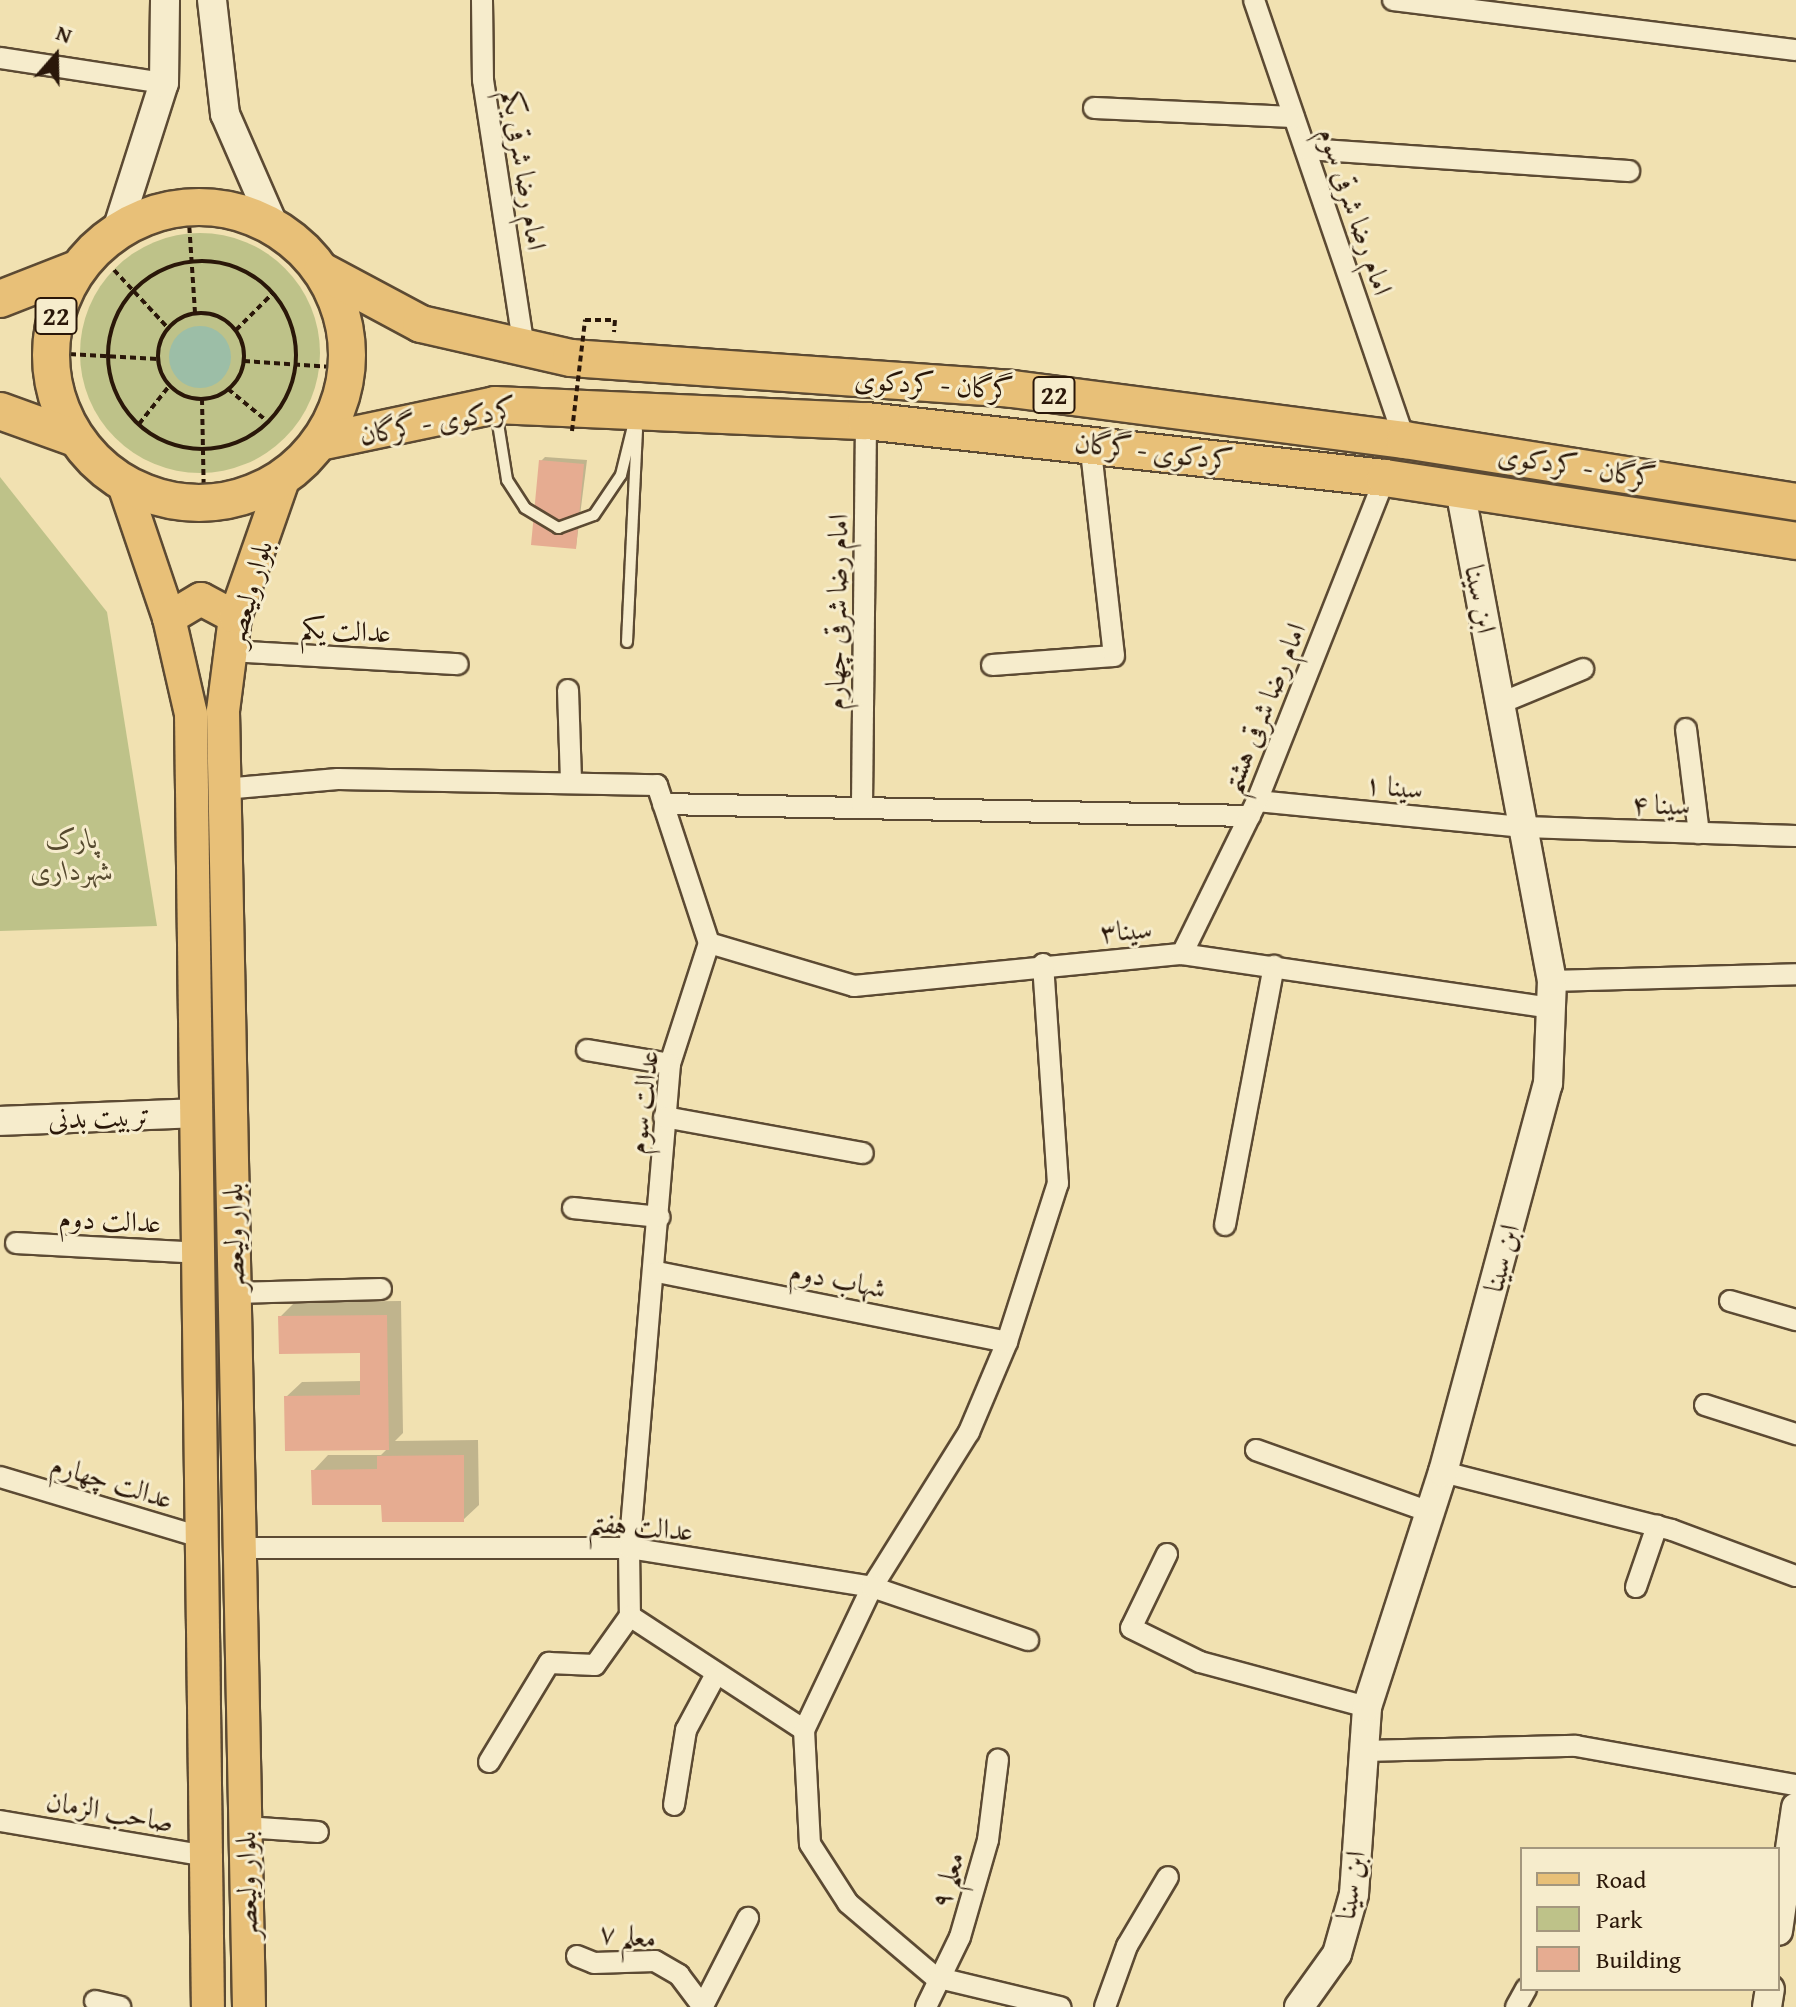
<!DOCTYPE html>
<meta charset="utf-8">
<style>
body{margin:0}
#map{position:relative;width:1796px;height:2007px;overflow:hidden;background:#f1e1b1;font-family:"Gentium Book Plus",Amiri,serif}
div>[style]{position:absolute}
.green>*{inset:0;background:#bec289}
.round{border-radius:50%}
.water>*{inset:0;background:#9cbea7}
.shadow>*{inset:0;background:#0003}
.building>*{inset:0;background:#e6ac91}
.path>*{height:4px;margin-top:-2px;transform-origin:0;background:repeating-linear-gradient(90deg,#2a1709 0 6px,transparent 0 10px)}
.path>.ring{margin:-2px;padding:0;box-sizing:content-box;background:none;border:4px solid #2a1709;border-radius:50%}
.roads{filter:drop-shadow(2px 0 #5c4a33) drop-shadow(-2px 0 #5c4a33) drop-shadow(0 2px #5c4a33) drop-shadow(0 -2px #5c4a33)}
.lane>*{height:10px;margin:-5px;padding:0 5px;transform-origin:5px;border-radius:5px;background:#f6eccc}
.street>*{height:20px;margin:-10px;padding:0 10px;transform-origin:10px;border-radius:10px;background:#f6eccc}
.secondary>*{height:28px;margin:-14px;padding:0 14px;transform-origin:14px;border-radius:14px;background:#f6eccc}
.primary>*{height:32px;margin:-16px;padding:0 16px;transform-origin:16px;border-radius:16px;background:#e8c078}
.highway>*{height:36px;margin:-18px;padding:0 18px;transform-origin:18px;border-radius:18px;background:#e8c078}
.highway>.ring{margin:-18px;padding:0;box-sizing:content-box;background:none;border:36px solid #e8c078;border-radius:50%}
.path-bridge>*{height:4px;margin-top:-2px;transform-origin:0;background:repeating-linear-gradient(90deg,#2a1709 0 6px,transparent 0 10px)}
span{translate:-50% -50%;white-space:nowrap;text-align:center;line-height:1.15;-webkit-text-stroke:6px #f6eccc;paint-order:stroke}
.shield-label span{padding:2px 6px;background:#f6eccc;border:2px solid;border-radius:6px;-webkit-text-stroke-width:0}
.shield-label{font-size:26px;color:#2a1709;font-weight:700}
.street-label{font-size:28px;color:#2a1709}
.park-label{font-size:28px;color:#564a2f;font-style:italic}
.legend{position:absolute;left:1520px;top:1847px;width:260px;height:144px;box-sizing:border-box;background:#f6eccc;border:2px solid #a4977e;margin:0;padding:10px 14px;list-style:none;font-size:24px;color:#2a1709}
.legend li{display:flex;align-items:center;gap:16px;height:40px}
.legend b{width:40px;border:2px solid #a4977e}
.north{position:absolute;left:16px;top:16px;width:80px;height:80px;-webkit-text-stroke:6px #f6eccc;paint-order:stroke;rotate:20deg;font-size:22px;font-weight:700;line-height:32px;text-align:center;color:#2a1709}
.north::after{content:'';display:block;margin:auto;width:28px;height:36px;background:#2a1709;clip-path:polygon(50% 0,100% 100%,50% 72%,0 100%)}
</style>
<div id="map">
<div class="green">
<div class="round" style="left:80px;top:233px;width:240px;height:240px"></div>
<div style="clip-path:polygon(0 477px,107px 612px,157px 926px,0 931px)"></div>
</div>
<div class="water">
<div class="round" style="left:169px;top:326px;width:62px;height:62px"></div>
</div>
<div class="shadow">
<div style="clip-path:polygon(545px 457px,587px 460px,576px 547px,541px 461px)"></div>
<div style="clip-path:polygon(401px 1301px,403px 1433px,395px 1441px,478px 1440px,479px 1505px,463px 1520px,383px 1503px,313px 1471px,328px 1455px,381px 1455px,388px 1448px,286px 1397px,302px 1382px,362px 1381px,362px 1351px,280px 1317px,295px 1302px)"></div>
</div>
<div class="building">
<div style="clip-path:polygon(539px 460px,584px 464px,576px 549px,531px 545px)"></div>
<div style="clip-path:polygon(387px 1315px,389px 1450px,285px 1451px,284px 1396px,360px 1395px,360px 1353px,279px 1354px,278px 1316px)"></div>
<div style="clip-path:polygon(464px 1455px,464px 1522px,382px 1522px,381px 1505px,312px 1505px,311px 1470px,377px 1469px,377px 1456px)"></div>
</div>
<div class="path">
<div style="left:188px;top:207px;width:106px;rotate:86.2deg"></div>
<div class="ring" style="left:108px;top:261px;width:184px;height:184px"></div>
<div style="left:114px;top:270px;width:79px;rotate:47deg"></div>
<div class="ring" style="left:158px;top:313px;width:82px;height:82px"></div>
<div style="left:585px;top:320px;width:30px"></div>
<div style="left:615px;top:320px;width:12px;rotate:95deg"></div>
<div style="left:236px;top:330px;width:52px;rotate:-45deg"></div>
<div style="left:50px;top:353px;width:108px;rotate:3.2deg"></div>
<div style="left:244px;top:361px;width:103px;rotate:3.9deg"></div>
<div style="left:228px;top:389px;width:52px;rotate:39.5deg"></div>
<div style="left:202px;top:399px;width:104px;rotate:88.9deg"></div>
<div style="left:139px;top:424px;width:50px;rotate:-51.5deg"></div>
</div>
<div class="roads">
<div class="lane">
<div style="left:496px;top:411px;width:70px;rotate:80.9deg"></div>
<div style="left:507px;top:480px;width:33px;rotate:57deg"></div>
<div style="left:525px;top:508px;width:39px;rotate:31deg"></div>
<div style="left:558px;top:528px;width:38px;rotate:-20deg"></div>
<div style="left:594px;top:515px;width:48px;rotate:-56deg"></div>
<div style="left:621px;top:475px;width:59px;rotate:-76.2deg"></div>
<div style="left:627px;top:642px;width:212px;rotate:-87.3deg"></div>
</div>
<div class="street">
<div style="left:482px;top:0;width:80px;rotate:89.3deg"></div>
<div style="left:483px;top:80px;width:270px;rotate:81.3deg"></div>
<div style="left:1254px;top:0;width:465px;rotate:71.1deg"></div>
<div style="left:1393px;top:0;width:406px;rotate:7.1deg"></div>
<div style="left:0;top:58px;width:166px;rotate:8.7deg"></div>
<div style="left:1094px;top:108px;width:200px;rotate:2.6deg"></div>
<div style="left:1306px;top:149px;width:324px;rotate:3.9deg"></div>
<div style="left:231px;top:651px;width:227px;rotate:3.3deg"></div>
<div style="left:992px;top:665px;width:122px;rotate:-4.2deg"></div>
<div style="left:1114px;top:656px;width:214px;rotate:-96.4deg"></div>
<div style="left:568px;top:690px;width:89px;rotate:88.1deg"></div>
<div style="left:1501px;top:703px;width:89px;rotate:-22.5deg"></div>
<div style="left:1686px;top:729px;width:105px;rotate:82.9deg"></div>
<div style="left:224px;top:789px;width:114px;rotate:-5deg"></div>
<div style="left:338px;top:779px;width:319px;rotate:1.1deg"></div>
<div style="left:657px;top:785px;width:166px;rotate:71.8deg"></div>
<div style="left:709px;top:943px;width:127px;rotate:107.9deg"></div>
<div style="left:670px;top:1064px;width:486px;rotate:94.8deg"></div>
<div style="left:629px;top:1548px;width:68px;rotate:89.2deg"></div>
<div style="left:630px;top:1616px;width:208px;rotate:33.2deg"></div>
<div style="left:1257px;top:801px;width:268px;rotate:5.6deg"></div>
<div style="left:1524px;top:827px;width:272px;rotate:1.9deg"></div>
<div style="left:663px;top:804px;width:587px;rotate:1.17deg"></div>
<div style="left:862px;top:804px;width:383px;rotate:-89.4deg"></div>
<div style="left:709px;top:943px;width:151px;rotate:16.5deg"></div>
<div style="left:854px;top:986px;width:330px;rotate:-5.6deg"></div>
<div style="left:1182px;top:954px;width:373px;rotate:8.3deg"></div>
<div style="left:1182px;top:954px;width:170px;rotate:-63.9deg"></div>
<div style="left:1257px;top:801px;width:347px;rotate:-68.4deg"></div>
<div style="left:1043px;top:964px;width:220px;rotate:86.1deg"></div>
<div style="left:1058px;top:1183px;width:167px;rotate:107.8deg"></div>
<div style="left:1007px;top:1342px;width:98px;rotate:112.9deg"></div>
<div style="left:969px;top:1432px;width:183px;rotate:122deg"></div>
<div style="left:872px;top:1587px;width:158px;rotate:115.4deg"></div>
<div style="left:804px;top:1730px;width:114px;rotate:87deg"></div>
<div style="left:810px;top:1844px;width:70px;rotate:57.2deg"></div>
<div style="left:848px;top:1903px;width:114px;rotate:40.4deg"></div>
<div style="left:935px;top:1977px;width:129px;rotate:13.5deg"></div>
<div style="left:1552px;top:981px;width:244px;rotate:-1.6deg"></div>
<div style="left:587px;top:1050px;width:84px;rotate:9.6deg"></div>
<div style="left:664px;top:1117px;width:202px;rotate:10.3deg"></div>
<div style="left:573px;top:1208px;width:87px;rotate:5.9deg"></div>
<div style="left:1225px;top:1225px;width:264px;rotate:-79.3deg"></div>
<div style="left:16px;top:1243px;width:186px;rotate:3.1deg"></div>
<div style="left:657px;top:1272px;width:357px;rotate:11.3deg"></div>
<div style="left:235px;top:1293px;width:146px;rotate:-1.6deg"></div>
<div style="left:1730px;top:1301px;width:69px;rotate:16.1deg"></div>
<div style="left:1705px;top:1405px;width:96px;rotate:17.7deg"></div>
<div style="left:1256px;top:1450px;width:185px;rotate:19.6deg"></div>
<div style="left:1443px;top:1472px;width:236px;rotate:14.2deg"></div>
<div style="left:1672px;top:1530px;width:132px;rotate:20.4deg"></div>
<div style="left:0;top:1477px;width:216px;rotate:16.7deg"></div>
<div style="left:239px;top:1548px;width:390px"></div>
<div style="left:629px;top:1548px;width:246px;rotate:9.1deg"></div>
<div style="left:872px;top:1587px;width:165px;rotate:18.8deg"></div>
<div style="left:1167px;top:1554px;width:82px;rotate:115.9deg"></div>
<div style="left:1131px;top:1628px;width:77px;rotate:26.2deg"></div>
<div style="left:1200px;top:1662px;width:173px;rotate:15.1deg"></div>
<div style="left:1636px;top:1587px;width:65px;rotate:-71deg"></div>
<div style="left:1364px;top:1751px;width:212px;rotate:-1.4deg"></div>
<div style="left:1576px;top:1746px;width:223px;rotate:10.1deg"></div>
<div style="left:489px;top:1762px;width:116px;rotate:-58.8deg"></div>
<div style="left:549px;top:1663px;width:46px;rotate:2.5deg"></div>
<div style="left:595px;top:1665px;width:60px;rotate:-54.5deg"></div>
<div style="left:674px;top:1805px;width:76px;rotate:-80.9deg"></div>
<div style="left:686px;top:1730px;width:61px;rotate:-61.8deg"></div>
<div style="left:0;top:1821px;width:215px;rotate:9.6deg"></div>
<div style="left:245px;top:1827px;width:73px;rotate:3.9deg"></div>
<div style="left:577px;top:1956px;width:18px;rotate:22deg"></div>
<div style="left:594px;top:1963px;width:61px;rotate:-1.9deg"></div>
<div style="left:655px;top:1961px;width:28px;rotate:30deg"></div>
<div style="left:679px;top:1975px;width:40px;rotate:53deg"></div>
<div style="left:95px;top:2001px;width:26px;rotate:13deg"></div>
<div style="left:703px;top:2006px;width:99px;rotate:-62.9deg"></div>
<div style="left:926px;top:2007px;width:78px;rotate:-64.1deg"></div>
<div style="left:960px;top:1937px;width:101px;rotate:-73.9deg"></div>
<div style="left:988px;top:1840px;width:81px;rotate:-82.9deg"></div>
<div style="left:1105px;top:2007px;width:65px;rotate:-70.2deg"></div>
<div style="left:1127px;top:1946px;width:80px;rotate:-59.3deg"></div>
<div style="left:1516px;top:2007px;width:21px;rotate:-61deg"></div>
</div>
<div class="secondary">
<div style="left:212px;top:0;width:115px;rotate:83.5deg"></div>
<div style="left:225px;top:114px;width:122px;rotate:66.4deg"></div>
<div style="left:117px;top:230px;width:154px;rotate:-72.3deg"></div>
<div style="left:164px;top:83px;width:83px;rotate:-89.3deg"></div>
<div style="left:0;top:1121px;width:198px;rotate:-2.3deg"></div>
<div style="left:1778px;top:1931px;width:125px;rotate:-81.7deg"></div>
<div style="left:1299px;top:2007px;width:65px;rotate:-54.4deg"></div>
<div style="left:1337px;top:1954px;width:62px;rotate:-74.2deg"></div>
<div style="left:1354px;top:1894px;width:187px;rotate:-86deg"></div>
<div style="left:1367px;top:1707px;width:247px;rotate:-72.1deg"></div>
<div style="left:1443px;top:1472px;width:402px;rotate:-74.9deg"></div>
<div style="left:1548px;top:1084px;width:103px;rotate:-87.8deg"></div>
<div style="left:1552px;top:981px;width:500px;rotate:-100.6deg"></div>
<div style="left:1767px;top:2007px;width:18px;rotate:-81deg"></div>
</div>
<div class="primary">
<div style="left:123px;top:482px;width:144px;rotate:71.3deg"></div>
<div style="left:169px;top:618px;width:98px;rotate:77.1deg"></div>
<div style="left:191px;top:714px;width:1293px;rotate:89.25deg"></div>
<div style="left:169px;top:618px;width:37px;rotate:-31deg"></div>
<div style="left:201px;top:599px;width:38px;rotate:28deg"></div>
<div style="left:249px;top:2007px;width:1296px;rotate:-91.15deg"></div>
<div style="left:223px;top:711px;width:95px;rotate:-82.7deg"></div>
<div style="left:235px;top:617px;width:148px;rotate:-70.7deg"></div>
</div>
<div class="highway">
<div class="ring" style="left:51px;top:207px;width:260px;height:260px"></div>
<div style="left:322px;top:271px;width:112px;rotate:28.2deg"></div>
<div style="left:421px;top:324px;width:154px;rotate:12.8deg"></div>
<div style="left:571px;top:358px;width:442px;rotate:4deg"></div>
<div style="left:1012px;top:389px;width:396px;rotate:7.4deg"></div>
<div style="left:1405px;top:440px;width:396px;rotate:9deg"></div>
<div style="left:0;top:299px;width:83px;rotate:-21.3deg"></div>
<div style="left:0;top:411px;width:80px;rotate:19.8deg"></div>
<div style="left:320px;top:442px;width:179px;rotate:-11.9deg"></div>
<div style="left:495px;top:405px;width:371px;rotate:2.5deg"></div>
<div style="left:866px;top:421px;width:522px;rotate:6.27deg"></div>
<div style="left:1385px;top:478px;width:416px;rotate:8.7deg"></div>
</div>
</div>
<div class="path-bridge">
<div style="left:572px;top:431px;width:112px;rotate:-83.3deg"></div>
</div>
<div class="shield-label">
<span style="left:56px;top:316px">22</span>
<span style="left:1054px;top:395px">22</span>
</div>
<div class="street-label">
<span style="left:525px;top:170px;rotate:81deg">امام رضا شرقی یکم</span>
<span style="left:1356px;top:211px;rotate:71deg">امام رضا شرقی سوم</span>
<span style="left:934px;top:384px;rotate:4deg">گرگان - کردکوی</span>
<span style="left:438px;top:421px;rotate:-10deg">کردکوی - گرگان</span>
<span style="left:1154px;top:451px;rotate:7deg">کردکوی - گرگان</span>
<span style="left:1577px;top:466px;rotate:9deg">گرگان - کردکوی</span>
<span style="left:248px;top:593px;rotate:-74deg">بلوار ولیعصر</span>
<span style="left:1481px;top:599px;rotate:79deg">ابن سینا</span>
<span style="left:836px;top:612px;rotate:-89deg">امام رضا شرقی چهارم</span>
<span style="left:346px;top:630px;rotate:3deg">عدالت یکم</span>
<span style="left:1263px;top:708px;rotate:-68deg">امام رضا شرقی هشتم</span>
<span style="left:1394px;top:786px;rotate:6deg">سینا ۱</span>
<span style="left:1661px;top:804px;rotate:2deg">سینا ۴</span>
<span style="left:1126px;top:930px;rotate:-4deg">سینا۳</span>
<span style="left:642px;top:1102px;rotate:-83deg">عدالت سوم</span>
<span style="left:99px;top:1117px;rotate:-2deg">تربیت بدنی</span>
<span style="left:110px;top:1220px;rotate:3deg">عدالت دوم</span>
<span style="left:233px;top:1237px;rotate:-91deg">بلوار ولیعصر</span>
<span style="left:1501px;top:1258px;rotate:-75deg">ابن سینا</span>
<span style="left:838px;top:1279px;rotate:11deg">شهاب دوم</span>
<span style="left:112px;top:1481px;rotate:17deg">عدالت چهارم</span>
<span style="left:641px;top:1526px;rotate:5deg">عدالت هفتم</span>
<span style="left:110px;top:1811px;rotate:10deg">صاحب الزمان</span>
<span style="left:947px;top:1880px;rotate:-74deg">معلم ۹</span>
<span style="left:246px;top:1885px;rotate:-91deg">بلوار ولیعصر</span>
<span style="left:1350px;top:1885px;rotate:-81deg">ابن سینا</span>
<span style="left:628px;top:1935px;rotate:6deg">معلم ۷</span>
</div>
<div class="park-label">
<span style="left:72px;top:854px">پارک<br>شهرداری</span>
</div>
<ul class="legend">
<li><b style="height:10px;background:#e8c078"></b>Road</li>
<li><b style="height:22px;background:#bec289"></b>Park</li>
<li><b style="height:22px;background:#e6ac91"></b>Building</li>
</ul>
<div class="north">N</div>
</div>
